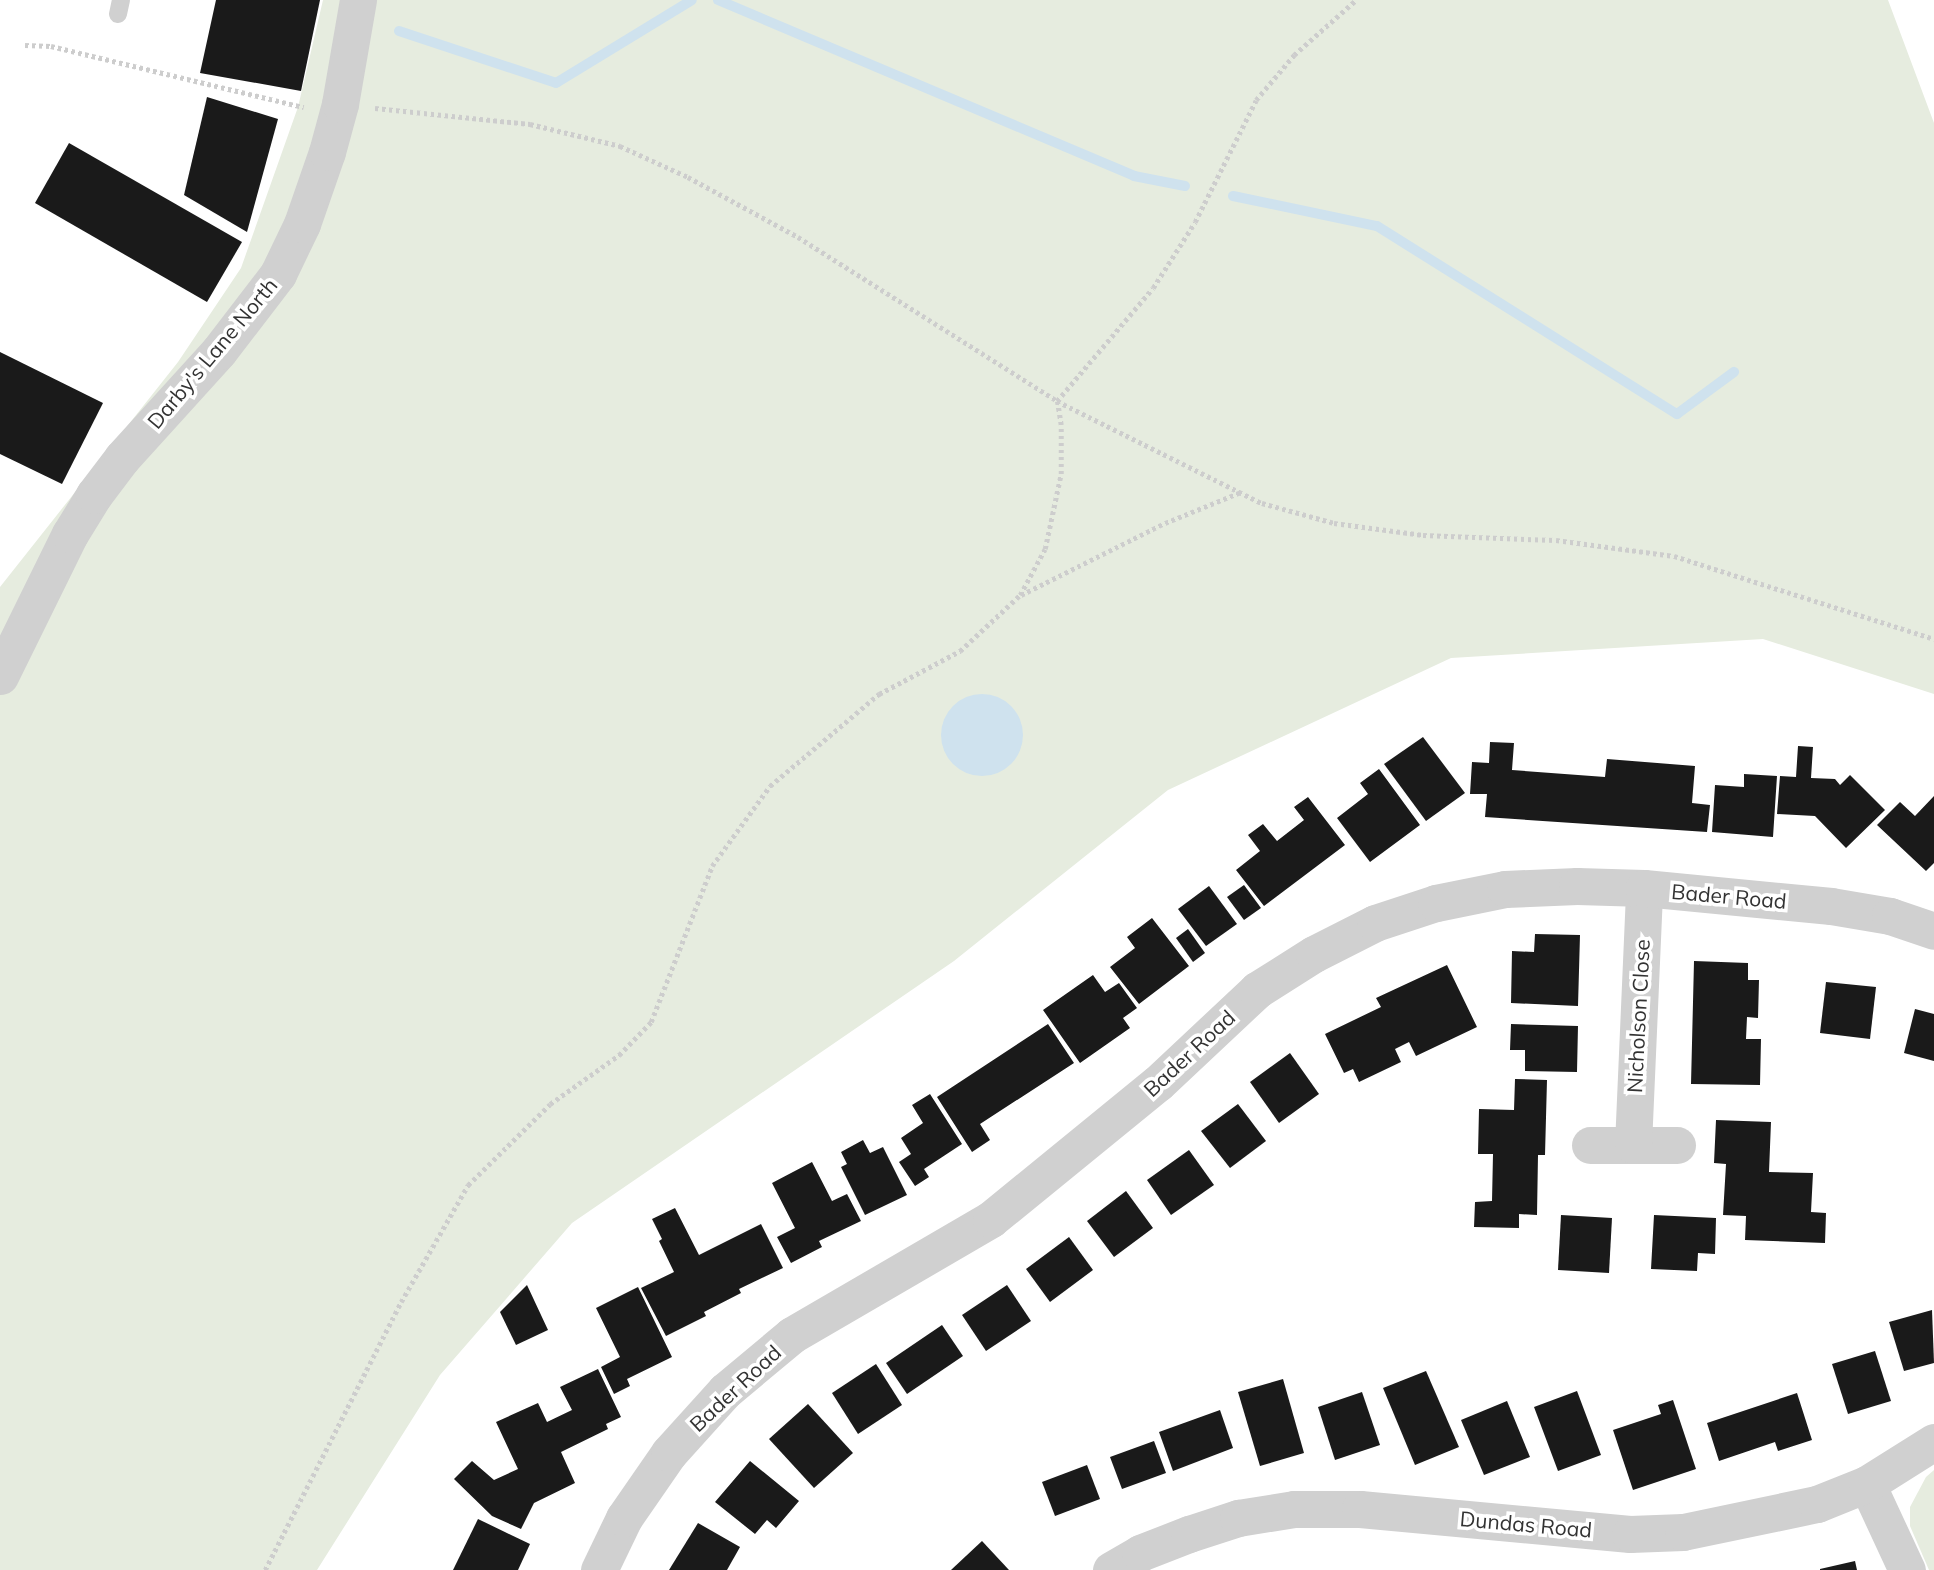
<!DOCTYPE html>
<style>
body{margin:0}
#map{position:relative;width:1934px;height:1570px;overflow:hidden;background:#fff;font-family:Mulish,sans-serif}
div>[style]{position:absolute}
.green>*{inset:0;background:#e6ecdf}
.water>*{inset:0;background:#cfe2ee}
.round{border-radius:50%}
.stream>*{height:10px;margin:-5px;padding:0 5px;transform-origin:5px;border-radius:5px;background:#cfe2ee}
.building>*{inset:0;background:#1a1a1a}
.path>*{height:4.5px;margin-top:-2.25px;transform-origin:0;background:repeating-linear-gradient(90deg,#cdcdcd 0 3.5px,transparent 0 7px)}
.lane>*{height:18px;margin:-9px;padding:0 9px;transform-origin:9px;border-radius:9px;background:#d0d0d0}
.street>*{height:37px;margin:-18.5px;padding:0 18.5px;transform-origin:18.5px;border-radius:18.5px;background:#d0d0d0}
span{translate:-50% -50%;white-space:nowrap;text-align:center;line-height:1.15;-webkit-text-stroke:7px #fff;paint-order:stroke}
.street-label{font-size:21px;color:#333}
</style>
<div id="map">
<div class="green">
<div style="clip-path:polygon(323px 0,1888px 0,1934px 123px,1934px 694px,1763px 639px,1451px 658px,1168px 790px,954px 961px,572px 1223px,440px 1375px,317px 1570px,0 1570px,0 587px,178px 362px,241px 268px,298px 107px)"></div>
<div style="clip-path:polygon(1934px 1470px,1934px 1570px,1929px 1570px,1910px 1526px,1910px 1507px,1926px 1477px)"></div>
</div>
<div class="water">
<div class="round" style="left:941px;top:694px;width:82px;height:82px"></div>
</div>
<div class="stream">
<div style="left:718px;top:0;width:452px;rotate:22.9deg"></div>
<div style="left:1134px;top:176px;width:52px;rotate:11.1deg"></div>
<div style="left:399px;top:31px;width:165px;rotate:18.3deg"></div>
<div style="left:556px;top:83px;width:159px;rotate:-31.4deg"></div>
<div style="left:1233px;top:196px;width:147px;rotate:11.8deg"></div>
<div style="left:1377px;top:226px;width:354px;rotate:32.1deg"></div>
<div style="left:1677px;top:414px;width:71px;rotate:-36.4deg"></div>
</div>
<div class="building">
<div style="clip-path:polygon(216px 0,320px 0,301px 91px,200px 73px)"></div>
<div style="clip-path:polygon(207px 97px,278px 119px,247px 232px,184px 195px)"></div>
<div style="clip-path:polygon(69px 143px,242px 242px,207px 302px,35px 203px)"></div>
<div style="clip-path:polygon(0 352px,103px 403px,62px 484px,0 454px)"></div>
<div style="clip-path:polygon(1423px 737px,1465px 793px,1426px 821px,1384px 764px)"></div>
<div style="clip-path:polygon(1490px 742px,1514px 743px,1512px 770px,1605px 777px,1607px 759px,1695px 766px,1692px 803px,1710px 805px,1707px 832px,1485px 817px,1487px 794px,1470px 794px,1472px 762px,1489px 763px)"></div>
<div style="clip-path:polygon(1798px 746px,1813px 747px,1811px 778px,1835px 779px,1840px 785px,1850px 775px,1885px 810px,1846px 848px,1815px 816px,1777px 814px,1780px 776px,1796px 777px)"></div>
<div style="clip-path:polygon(1379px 769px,1420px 825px,1370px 862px,1337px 818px,1368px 794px,1360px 783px)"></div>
<div style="clip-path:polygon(1744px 774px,1777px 776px,1773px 837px,1712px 832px,1715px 785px,1744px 787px)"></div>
<div style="clip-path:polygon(1934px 796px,1934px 863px,1926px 871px,1877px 825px,1900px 802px,1915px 816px)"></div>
<div style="clip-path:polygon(1308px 797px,1345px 845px,1264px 906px,1236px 870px,1260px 851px,1248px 835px,1263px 824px,1277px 841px,1304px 820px,1294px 807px)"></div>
<div style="clip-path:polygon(1244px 885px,1261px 908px,1244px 920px,1227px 897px)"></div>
<div style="clip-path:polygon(1209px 886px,1237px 924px,1206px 946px,1178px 909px)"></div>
<div style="clip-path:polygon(1152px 918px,1189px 966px,1139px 1004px,1110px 967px,1135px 948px,1127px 937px)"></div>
<div style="clip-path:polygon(1188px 929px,1205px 953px,1193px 962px,1176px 938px)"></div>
<div style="clip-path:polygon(1535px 934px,1580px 935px,1578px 1006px,1511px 1003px,1512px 951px,1534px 952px)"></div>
<div style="clip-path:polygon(1694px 961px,1748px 963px,1748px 980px,1759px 980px,1758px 1018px,1747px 1017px,1746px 1039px,1761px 1039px,1760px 1085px,1691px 1084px)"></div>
<div style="clip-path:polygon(1447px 965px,1477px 1027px,1416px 1056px,1409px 1042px,1395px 1049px,1401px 1062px,1359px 1082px,1353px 1069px,1344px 1073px,1325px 1034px,1381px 1007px,1376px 998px)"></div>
<div style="clip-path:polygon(1093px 975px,1105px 992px,1119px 983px,1137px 1008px,1123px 1018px,1130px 1028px,1080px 1063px,1043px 1010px)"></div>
<div style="clip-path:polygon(1826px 982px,1876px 987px,1870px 1039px,1820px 1033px)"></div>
<div style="clip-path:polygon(1915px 1009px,1934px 1014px,1934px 1061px,1904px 1053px)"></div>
<div style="clip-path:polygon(1048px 1024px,1074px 1063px,980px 1124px,990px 1140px,972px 1152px,937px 1097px)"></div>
<div style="clip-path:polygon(1511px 1024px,1578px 1026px,1577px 1072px,1525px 1071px,1525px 1050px,1510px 1050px)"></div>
<div style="clip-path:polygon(1290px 1053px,1319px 1094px,1279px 1123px,1250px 1082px)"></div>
<div style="clip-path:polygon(1515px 1079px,1547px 1080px,1545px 1155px,1538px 1155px,1537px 1215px,1519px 1214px,1519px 1228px,1474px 1227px,1475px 1202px,1492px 1201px,1493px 1154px,1478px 1154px,1479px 1109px,1514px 1110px)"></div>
<div style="clip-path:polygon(930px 1094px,962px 1144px,924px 1169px,929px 1177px,915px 1186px,899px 1162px,911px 1154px,901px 1138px,923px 1123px,912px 1105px)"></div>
<div style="clip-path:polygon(1238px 1104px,1266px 1141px,1230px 1168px,1201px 1131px)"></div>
<div style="clip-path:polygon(1716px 1120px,1771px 1122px,1769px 1172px,1813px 1173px,1811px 1212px,1826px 1213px,1825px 1243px,1745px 1240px,1746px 1216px,1723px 1215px,1726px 1164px,1714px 1163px)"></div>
<div style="clip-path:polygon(863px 1140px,870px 1153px,883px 1147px,907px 1195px,865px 1215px,841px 1167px,847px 1164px,841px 1152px)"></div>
<div style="clip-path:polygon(1189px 1150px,1214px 1185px,1171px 1215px,1147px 1180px)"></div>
<div style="clip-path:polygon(812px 1162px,832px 1201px,847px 1194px,861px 1221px,819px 1241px,822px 1247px,791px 1263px,777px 1237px,795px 1228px,772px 1183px)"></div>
<div style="clip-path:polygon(1126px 1191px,1153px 1228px,1114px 1257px,1087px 1221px)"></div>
<div style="clip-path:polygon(675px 1208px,699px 1255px,761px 1224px,783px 1268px,739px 1289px,741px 1293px,704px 1312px,706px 1316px,666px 1336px,641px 1288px,674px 1272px,659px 1241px,662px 1239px,652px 1219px)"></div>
<div style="clip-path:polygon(1561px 1215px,1612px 1218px,1609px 1273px,1558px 1270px)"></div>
<div style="clip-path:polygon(1654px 1215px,1716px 1218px,1715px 1254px,1698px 1253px,1697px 1271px,1651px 1269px)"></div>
<div style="clip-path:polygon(1069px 1237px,1093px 1270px,1050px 1302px,1026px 1269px)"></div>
<div style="clip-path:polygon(527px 1285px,548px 1330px,516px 1345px,500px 1312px)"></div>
<div style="clip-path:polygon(1007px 1285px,1031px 1321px,986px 1351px,962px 1315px)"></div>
<div style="clip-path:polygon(638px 1287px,672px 1357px,627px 1379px,630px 1386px,614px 1394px,601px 1367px,620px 1357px,596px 1308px)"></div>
<div style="clip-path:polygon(1932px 1310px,1934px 1363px,1904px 1371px,1889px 1322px)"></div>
<div style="clip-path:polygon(942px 1325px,963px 1356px,907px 1394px,886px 1363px)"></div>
<div style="clip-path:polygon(1875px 1351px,1891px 1401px,1848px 1414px,1832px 1364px)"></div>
<div style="clip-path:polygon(876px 1364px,902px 1405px,858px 1434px,832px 1393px)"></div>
<div style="clip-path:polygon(598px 1369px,621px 1417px,606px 1424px,608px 1429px,561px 1452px,575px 1483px,534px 1503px,521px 1529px,492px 1516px,454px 1479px,472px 1461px,494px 1480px,518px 1469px,496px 1422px,538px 1403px,547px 1422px,572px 1410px,560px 1387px)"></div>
<div style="clip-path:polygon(1426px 1371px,1459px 1447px,1415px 1465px,1383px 1388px)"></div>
<div style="clip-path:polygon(1283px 1379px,1304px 1453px,1260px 1466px,1238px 1392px)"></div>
<div style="clip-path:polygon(1577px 1391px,1601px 1455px,1558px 1471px,1534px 1407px)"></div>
<div style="clip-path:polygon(1362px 1392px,1380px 1445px,1335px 1460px,1318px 1407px)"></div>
<div style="clip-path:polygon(1797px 1393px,1812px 1440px,1778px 1451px,1775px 1442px,1719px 1461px,1707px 1423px)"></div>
<div style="clip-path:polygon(1673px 1400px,1696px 1469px,1633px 1490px,1613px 1430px,1661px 1414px,1658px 1405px)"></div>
<div style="clip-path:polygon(1507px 1401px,1530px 1457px,1484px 1475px,1461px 1420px)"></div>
<div style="clip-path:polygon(808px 1404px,853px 1453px,814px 1488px,769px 1439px)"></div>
<div style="clip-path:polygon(1220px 1410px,1233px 1448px,1173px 1471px,1159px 1432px)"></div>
<div style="clip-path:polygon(1154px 1441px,1166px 1473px,1122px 1489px,1110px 1457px)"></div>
<div style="clip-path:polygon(750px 1461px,799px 1501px,776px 1528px,767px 1520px,755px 1534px,715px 1502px)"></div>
<div style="clip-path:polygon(1087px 1465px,1100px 1499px,1055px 1516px,1042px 1482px)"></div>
<div style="clip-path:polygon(478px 1519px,530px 1544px,518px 1570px,453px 1570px)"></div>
<div style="clip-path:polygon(698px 1523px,740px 1547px,727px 1570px,669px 1570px)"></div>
<div style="clip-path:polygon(982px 1541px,1009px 1570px,951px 1570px)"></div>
<div style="clip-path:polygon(1855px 1561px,1857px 1570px,1820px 1570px,1820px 1569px)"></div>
</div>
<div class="path">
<div style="left:25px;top:45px;width:26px;rotate:2deg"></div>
<div style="left:51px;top:46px;width:260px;rotate:13.6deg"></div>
<div style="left:375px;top:108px;width:156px;rotate:5.9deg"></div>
<div style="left:530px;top:124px;width:93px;rotate:13.7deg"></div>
<div style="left:620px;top:146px;width:75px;rotate:24.5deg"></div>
<div style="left:688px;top:177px;width:125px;rotate:28.6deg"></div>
<div style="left:798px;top:237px;width:307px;rotate:32.3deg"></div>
<div style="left:1057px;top:401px;width:229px;rotate:26.5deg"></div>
<div style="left:1262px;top:503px;width:75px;rotate:15.5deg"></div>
<div style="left:1334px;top:523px;width:90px;rotate:7.7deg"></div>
<div style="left:1423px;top:535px;width:133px;rotate:2.2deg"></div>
<div style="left:1556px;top:540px;width:119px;rotate:7.7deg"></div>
<div style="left:1674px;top:556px;width:273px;rotate:17.7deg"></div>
<div style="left:1021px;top:595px;width:161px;rotate:-26.6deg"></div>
<div style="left:1165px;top:523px;width:82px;rotate:-22.2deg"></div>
<div style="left:265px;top:1570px;width:301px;rotate:-63.1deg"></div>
<div style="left:401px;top:1302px;width:135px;rotate:-60.2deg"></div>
<div style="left:468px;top:1185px;width:115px;rotate:-44.6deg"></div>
<div style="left:550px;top:1104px;width:85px;rotate:-35.4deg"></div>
<div style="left:619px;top:1055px;width:46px;rotate:-45.9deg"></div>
<div style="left:651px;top:1022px;width:168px;rotate:-68.6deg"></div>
<div style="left:712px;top:866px;width:99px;rotate:-54.1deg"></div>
<div style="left:770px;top:786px;width:143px;rotate:-40.2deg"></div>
<div style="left:879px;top:694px;width:92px;rotate:-28deg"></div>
<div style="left:960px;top:651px;width:82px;rotate:-43deg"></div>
<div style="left:1020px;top:595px;width:52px;rotate:-61.5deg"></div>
<div style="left:1045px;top:549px;width:77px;rotate:-78deg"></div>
<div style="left:1061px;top:474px;width:49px;rotate:-90deg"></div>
<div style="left:1061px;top:425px;width:24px;rotate:-99deg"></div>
<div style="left:1057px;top:401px;width:148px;rotate:-49.7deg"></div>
<div style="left:1153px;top:288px;width:78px;rotate:-57.5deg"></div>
<div style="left:1195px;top:222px;width:136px;rotate:-63.4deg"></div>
<div style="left:1256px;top:100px;width:59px;rotate:-49.8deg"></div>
<div style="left:1294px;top:55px;width:83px;rotate:-41.6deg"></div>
</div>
<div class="lane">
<div style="left:118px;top:14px;width:14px;rotate:-78deg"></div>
</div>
<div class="street">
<div style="left:0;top:676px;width:158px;rotate:-63.8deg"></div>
<div style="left:70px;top:534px;width:46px;rotate:-58.4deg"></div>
<div style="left:94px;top:495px;width:46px;rotate:-52.9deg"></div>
<div style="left:122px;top:458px;width:144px;rotate:-47.8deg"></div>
<div style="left:219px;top:351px;width:97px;rotate:-52.5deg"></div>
<div style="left:278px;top:274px;width:55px;rotate:-64.4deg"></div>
<div style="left:302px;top:224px;width:76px;rotate:-70.9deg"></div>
<div style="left:327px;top:152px;width:50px;rotate:-74.8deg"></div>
<div style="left:340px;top:104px;width:106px;rotate:-80.2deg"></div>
<div style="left:1590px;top:1145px;width:87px"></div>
<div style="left:1633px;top:1145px;width:257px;rotate:-87.5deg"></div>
<div style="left:1867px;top:1484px;width:95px;rotate:65.1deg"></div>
<div style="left:599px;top:1570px;width:58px;rotate:-64.3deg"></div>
<div style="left:624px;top:1518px;width:79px;rotate:-55.3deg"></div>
<div style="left:669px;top:1453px;width:84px;rotate:-47.9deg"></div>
<div style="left:725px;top:1391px;width:87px;rotate:-39.9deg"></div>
<div style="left:792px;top:1335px;width:230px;rotate:-30.2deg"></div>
<div style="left:991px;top:1219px;width:215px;rotate:-39.2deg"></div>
<div style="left:1158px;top:1083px;width:136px;rotate:-43.2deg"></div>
<div style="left:1257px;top:990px;width:67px;rotate:-32.3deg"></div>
<div style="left:1314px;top:954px;width:68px;rotate:-26.9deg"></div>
<div style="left:1375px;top:923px;width:64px;rotate:-18.2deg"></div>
<div style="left:1436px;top:903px;width:70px;rotate:-11.5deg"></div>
<div style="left:1505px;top:889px;width:72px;rotate:-2.4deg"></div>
<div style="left:1577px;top:886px;width:67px;rotate:1.7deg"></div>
<div style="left:1644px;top:888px;width:188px;rotate:5.5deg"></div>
<div style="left:1831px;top:906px;width:60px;rotate:9.6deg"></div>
<div style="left:1890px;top:916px;width:46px;rotate:18.8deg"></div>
<div style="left:1111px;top:1570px;width:34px;rotate:-30deg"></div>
<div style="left:1140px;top:1553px;width:53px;rotate:-21.2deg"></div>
<div style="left:1189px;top:1534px;width:52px;rotate:-18.1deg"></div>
<div style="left:1238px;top:1518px;width:57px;rotate:-9.1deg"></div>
<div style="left:1294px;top:1509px;width:66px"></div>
<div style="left:1360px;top:1509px;width:271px;rotate:5.3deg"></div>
<div style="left:1630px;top:1534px;width:53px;rotate:-2.2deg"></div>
<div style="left:1683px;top:1532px;width:137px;rotate:-11.8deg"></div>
<div style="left:1817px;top:1504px;width:54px;rotate:-21.8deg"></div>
<div style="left:1867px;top:1484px;width:79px;rotate:-32.1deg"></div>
</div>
<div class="street-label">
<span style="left:212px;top:353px;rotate:-50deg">Darby's Lane North</span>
<span style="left:1729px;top:896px;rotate:5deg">Bader Road</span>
<span style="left:1638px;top:1016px;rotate:-87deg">Nicholson Close</span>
<span style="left:1189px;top:1053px;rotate:-43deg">Bader Road</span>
<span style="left:735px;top:1388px;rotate:-43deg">Bader Road</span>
<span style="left:1526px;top:1524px;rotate:5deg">Dundas Road</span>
</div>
</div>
